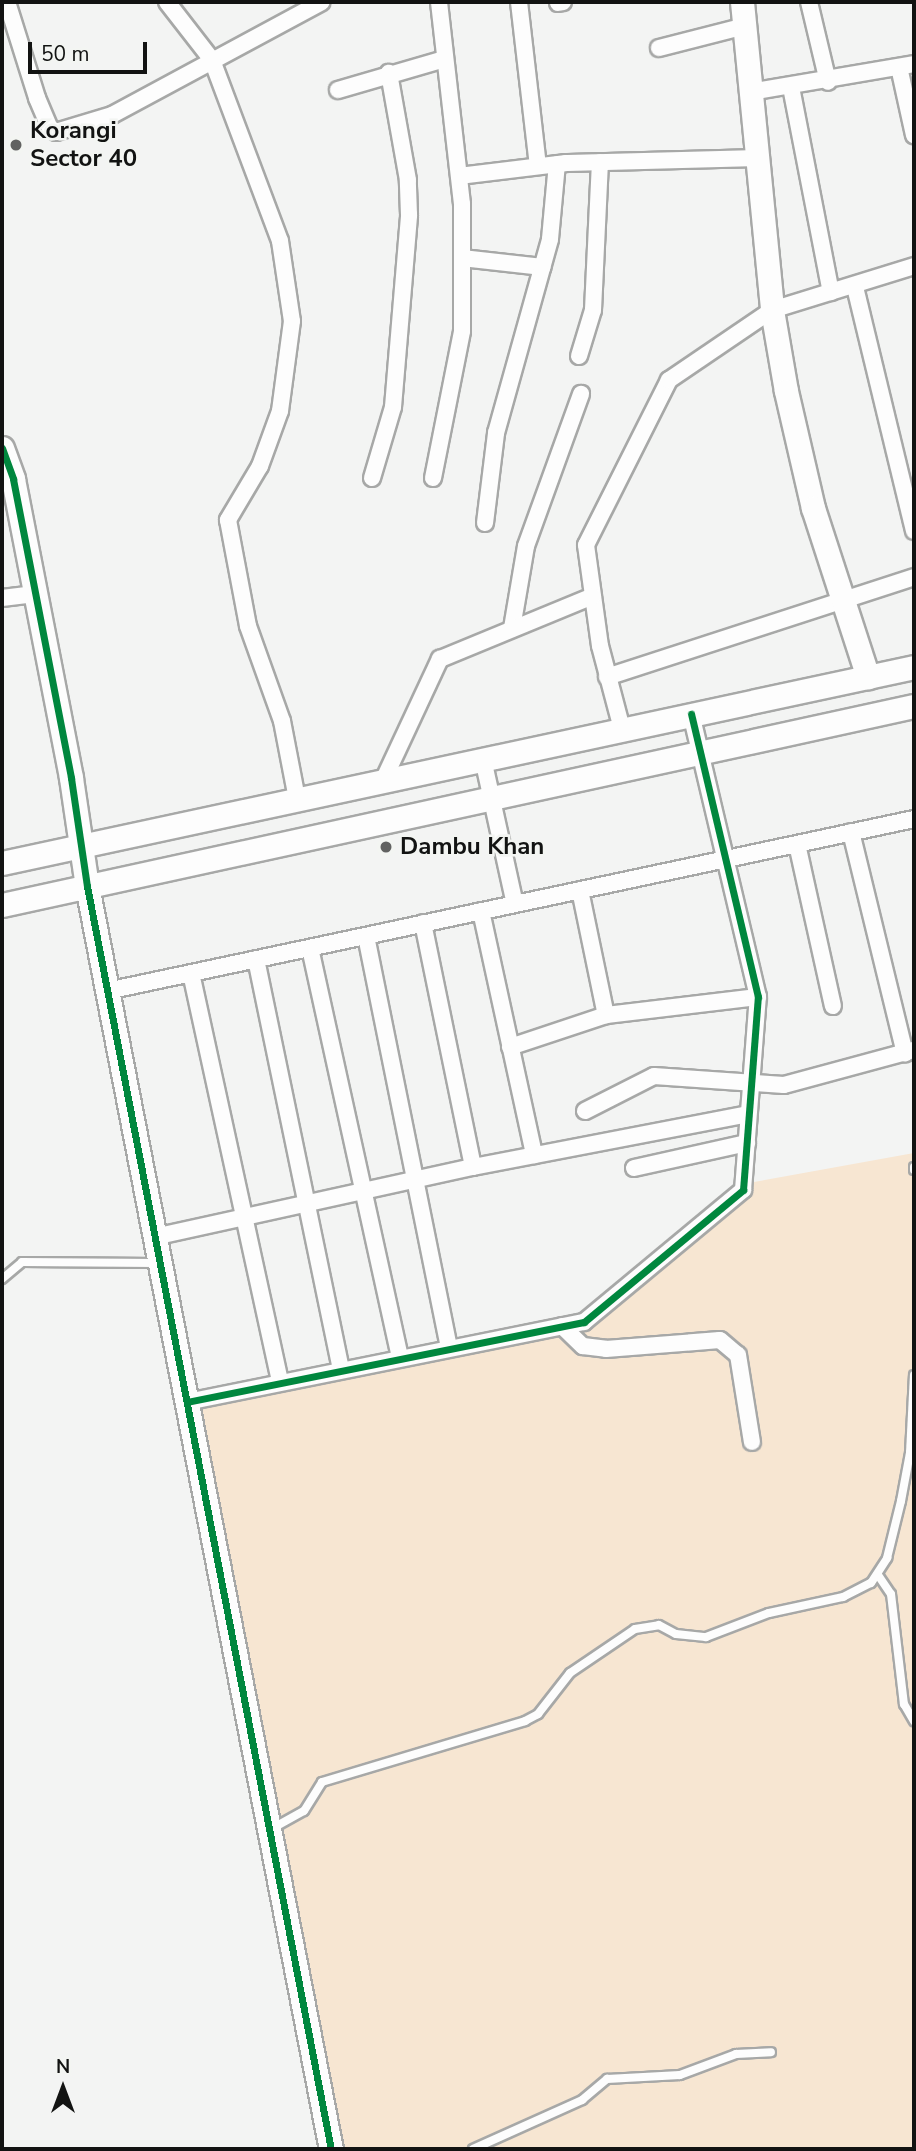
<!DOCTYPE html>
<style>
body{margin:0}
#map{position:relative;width:916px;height:2151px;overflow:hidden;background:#f3f4f3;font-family:"Nunito Sans",sans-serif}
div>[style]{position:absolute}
.green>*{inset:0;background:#f7e6d2}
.roads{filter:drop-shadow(2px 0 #a7a8a7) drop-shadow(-2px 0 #a7a8a7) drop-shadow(0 2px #a7a8a7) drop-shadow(0 -2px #a7a8a7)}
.lane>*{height:8px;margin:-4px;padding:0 4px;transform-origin:4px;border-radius:4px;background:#fdfdfd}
.street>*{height:16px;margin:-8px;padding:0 8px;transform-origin:8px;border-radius:8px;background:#fdfdfd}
.secondary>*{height:23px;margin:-11.5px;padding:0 11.5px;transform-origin:11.5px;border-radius:11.5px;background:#fdfdfd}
.cycleway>*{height:7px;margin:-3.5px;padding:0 3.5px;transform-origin:3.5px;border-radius:3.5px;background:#00873e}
.dots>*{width:19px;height:19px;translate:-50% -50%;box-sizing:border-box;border:4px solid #f3f5f2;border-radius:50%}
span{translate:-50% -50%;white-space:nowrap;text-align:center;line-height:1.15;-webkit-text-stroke:5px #f3f5f2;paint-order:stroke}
.poi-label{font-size:24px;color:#121312;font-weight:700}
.left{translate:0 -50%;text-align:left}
.frame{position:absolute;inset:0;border:4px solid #121312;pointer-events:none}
.north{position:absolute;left:28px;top:2053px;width:70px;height:70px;-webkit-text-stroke:5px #f3f5f2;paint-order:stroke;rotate:0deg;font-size:19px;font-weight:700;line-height:28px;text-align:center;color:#121312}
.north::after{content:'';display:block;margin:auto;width:24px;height:32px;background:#121312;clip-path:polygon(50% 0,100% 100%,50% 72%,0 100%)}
.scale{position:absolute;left:28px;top:42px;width:119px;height:32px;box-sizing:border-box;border:4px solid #121312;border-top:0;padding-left:9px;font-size:21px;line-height:24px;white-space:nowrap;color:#121312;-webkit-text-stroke:5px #f3f5f2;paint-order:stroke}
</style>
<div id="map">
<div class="green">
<div style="clip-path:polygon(914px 1153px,914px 2149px,332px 2149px,188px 1410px,585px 1328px,754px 1182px)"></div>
</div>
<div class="roads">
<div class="lane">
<div style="left:914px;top:1167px;width:3px;rotate:90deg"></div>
<div style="left:2px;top:1279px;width:26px;rotate:-40deg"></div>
<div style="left:22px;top:1262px;width:134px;rotate:0.4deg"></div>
<div style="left:878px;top:1575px;width:23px;rotate:56deg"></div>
<div style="left:891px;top:1594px;width:111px;rotate:83.3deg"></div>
<div style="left:904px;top:1704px;width:20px;rotate:60deg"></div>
<div style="left:273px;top:1828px;width:35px;rotate:-29deg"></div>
<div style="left:304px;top:1811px;width:34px;rotate:-58deg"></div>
<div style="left:322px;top:1782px;width:212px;rotate:-16.7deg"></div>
<div style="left:525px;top:1721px;width:15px;rotate:-28deg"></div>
<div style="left:538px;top:1714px;width:52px;rotate:-52deg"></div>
<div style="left:570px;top:1673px;width:78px;rotate:-34.1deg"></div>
<div style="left:635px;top:1629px;width:24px;rotate:-9deg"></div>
<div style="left:659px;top:1625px;width:19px;rotate:28deg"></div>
<div style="left:676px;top:1634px;width:30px;rotate:6deg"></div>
<div style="left:706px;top:1637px;width:67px;rotate:-20.9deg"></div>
<div style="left:769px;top:1613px;width:76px;rotate:-12.2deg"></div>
<div style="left:843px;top:1597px;width:31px;rotate:-27deg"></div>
<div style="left:871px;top:1583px;width:30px;rotate:-57deg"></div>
<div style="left:887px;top:1558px;width:59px;rotate:-76.2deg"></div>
<div style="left:901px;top:1501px;width:49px;rotate:-79.4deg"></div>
<div style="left:910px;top:1453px;width:78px;rotate:-87.1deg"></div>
<div style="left:473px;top:2149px;width:120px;rotate:-24.2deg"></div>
<div style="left:582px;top:2100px;width:33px;rotate:-40deg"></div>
<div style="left:607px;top:2079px;width:73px;rotate:-3.1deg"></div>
<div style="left:680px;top:2075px;width:60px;rotate:-20.6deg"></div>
<div style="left:736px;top:2054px;width:35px;rotate:-3deg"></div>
</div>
<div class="street">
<div style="left:7px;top:2px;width:101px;rotate:72.6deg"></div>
<div style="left:37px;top:98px;width:33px;rotate:67deg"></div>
<div style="left:50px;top:128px;width:7px;rotate:34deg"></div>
<div style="left:56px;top:132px;width:59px;rotate:-16.9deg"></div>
<div style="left:112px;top:115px;width:238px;rotate:-28.3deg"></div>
<div style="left:167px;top:2px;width:73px;rotate:52.2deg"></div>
<div style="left:212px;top:60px;width:193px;rotate:69.4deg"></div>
<div style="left:280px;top:241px;width:81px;rotate:81.5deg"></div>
<div style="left:292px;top:321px;width:91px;rotate:97.6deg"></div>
<div style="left:280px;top:411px;width:59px;rotate:110deg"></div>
<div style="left:260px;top:466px;width:63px;rotate:120.7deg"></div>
<div style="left:228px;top:520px;width:108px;rotate:79.3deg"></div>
<div style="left:248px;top:626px;width:101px;rotate:70.3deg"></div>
<div style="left:282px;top:721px;width:79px;rotate:79.1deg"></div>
<div style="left:519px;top:2px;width:165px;rotate:83.4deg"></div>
<div style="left:809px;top:2px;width:82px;rotate:76.6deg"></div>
<div style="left:558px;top:3px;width:5px;rotate:-11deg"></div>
<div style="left:659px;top:48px;width:89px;rotate:-14.3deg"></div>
<div style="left:899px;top:67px;width:70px;rotate:77.6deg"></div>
<div style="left:791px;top:87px;width:209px;rotate:79deg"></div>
<div style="left:338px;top:90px;width:111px;rotate:-16.2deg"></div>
<div style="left:750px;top:92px;width:166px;rotate:-9.7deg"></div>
<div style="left:459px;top:176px;width:108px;rotate:-6.9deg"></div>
<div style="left:566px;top:163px;width:194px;rotate:-1.5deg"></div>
<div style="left:462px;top:258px;width:81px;rotate:6.4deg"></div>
<div style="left:855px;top:287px;width:251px;rotate:76.4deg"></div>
<div style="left:579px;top:356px;width:48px;rotate:-73.1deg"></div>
<div style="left:593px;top:310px;width:148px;rotate:-87.3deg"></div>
<div style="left:372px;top:478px;width:74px;rotate:-73.5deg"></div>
<div style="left:393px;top:407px;width:193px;rotate:-85.2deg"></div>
<div style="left:409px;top:215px;width:35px;rotate:-92deg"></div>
<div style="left:408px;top:180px;width:109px;rotate:-100.1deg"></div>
<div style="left:433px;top:478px;width:150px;rotate:-78.8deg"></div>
<div style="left:462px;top:331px;width:127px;rotate:-90deg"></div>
<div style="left:462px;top:204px;width:203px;rotate:-96.5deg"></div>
<div style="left:485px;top:523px;width:91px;rotate:-83deg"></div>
<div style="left:496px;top:433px;width:201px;rotate:-74.4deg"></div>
<div style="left:550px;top:239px;width:75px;rotate:-84.7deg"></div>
<div style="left:2px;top:598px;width:33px;rotate:-7deg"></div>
<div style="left:512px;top:628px;width:83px;rotate:-80.3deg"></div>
<div style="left:526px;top:546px;width:162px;rotate:-70.1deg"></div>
<div style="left:607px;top:677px;width:323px;rotate:-18deg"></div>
<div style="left:622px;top:729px;width:86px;rotate:-104.8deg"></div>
<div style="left:600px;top:646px;width:102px;rotate:-97.9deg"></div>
<div style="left:586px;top:545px;width:185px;rotate:-63.3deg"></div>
<div style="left:669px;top:380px;width:125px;rotate:-34.2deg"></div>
<div style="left:772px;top:310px;width:149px;rotate:-17.2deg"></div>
<div style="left:483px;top:759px;width:148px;rotate:77.6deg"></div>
<div style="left:383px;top:781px;width:135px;rotate:-65deg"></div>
<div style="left:440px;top:659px;width:165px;rotate:-22.4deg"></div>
<div style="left:851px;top:832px;width:228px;rotate:76.3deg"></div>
<div style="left:797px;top:844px;width:166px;rotate:77.5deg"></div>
<div style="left:580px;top:890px;width:128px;rotate:78.3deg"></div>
<div style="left:481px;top:911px;width:250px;rotate:77.7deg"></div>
<div style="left:423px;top:923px;width:249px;rotate:78.4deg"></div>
<div style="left:366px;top:936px;width:418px;rotate:78.6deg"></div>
<div style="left:310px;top:948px;width:420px;rotate:77.6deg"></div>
<div style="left:256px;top:959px;width:420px;rotate:78.3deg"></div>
<div style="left:191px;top:973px;width:419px;rotate:77.7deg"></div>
<div style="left:107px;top:991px;width:825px;rotate:-12.03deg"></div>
<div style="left:510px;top:1047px;width:101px;rotate:-18.4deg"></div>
<div style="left:606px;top:1015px;width:153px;rotate:-6.8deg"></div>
<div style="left:585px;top:1111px;width:77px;rotate:-26.9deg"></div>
<div style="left:654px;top:1076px;width:130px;rotate:4deg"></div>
<div style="left:784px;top:1085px;width:135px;rotate:-15.1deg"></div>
<div style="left:634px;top:1168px;width:116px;rotate:-12.5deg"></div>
<div style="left:154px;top:1237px;width:327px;rotate:-12.4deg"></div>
<div style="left:473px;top:1167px;width:280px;rotate:-10.9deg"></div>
<div style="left:562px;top:1326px;width:29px;rotate:44deg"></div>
<div style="left:583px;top:1346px;width:23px;rotate:7deg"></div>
<div style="left:606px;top:1349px;width:114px;rotate:-4.5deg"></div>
<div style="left:720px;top:1340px;width:23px;rotate:40deg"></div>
<div style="left:738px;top:1355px;width:88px;rotate:80.9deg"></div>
<div style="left:187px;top:1402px;width:405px;rotate:-11.4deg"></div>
<div style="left:584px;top:1322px;width:207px;rotate:-39.7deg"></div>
<div style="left:743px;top:1190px;width:194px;rotate:-85.6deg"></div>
<div style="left:758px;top:997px;width:291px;rotate:-103.3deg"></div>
</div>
<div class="secondary">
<div style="left:742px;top:2px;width:309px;rotate:84.4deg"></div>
<div style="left:772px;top:310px;width:82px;rotate:80.2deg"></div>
<div style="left:786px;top:391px;width:120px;rotate:77deg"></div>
<div style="left:813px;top:508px;width:178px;rotate:72deg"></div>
<div style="left:2px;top:448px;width:33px;rotate:70deg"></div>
<div style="left:13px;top:479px;width:305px;rotate:79deg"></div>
<div style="left:71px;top:778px;width:109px;rotate:81.6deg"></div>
<div style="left:87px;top:886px;width:1286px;rotate:79.07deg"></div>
<div style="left:2px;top:863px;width:933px;rotate:-12.13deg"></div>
<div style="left:2px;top:905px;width:933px;rotate:-12.31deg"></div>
</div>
</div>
<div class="cycleway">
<div style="left:2px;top:448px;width:33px;rotate:70deg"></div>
<div style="left:13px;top:479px;width:305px;rotate:79deg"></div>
<div style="left:71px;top:778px;width:109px;rotate:81.6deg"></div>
<div style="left:87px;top:886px;width:1286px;rotate:79.07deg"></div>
<div style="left:187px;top:1402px;width:405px;rotate:-11.4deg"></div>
<div style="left:584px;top:1322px;width:207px;rotate:-39.7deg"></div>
<div style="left:743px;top:1190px;width:194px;rotate:-85.6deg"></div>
<div style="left:758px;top:997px;width:291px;rotate:-103.3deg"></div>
</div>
<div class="dots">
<div style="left:16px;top:145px;background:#616261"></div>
<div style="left:386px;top:847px;background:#616261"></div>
</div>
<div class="poi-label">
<span class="left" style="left:30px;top:145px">Korangi<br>Sector 40</span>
<span class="left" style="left:400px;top:847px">Dambu Khan</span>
</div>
<div class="frame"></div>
<div class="north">N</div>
<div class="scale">50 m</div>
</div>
